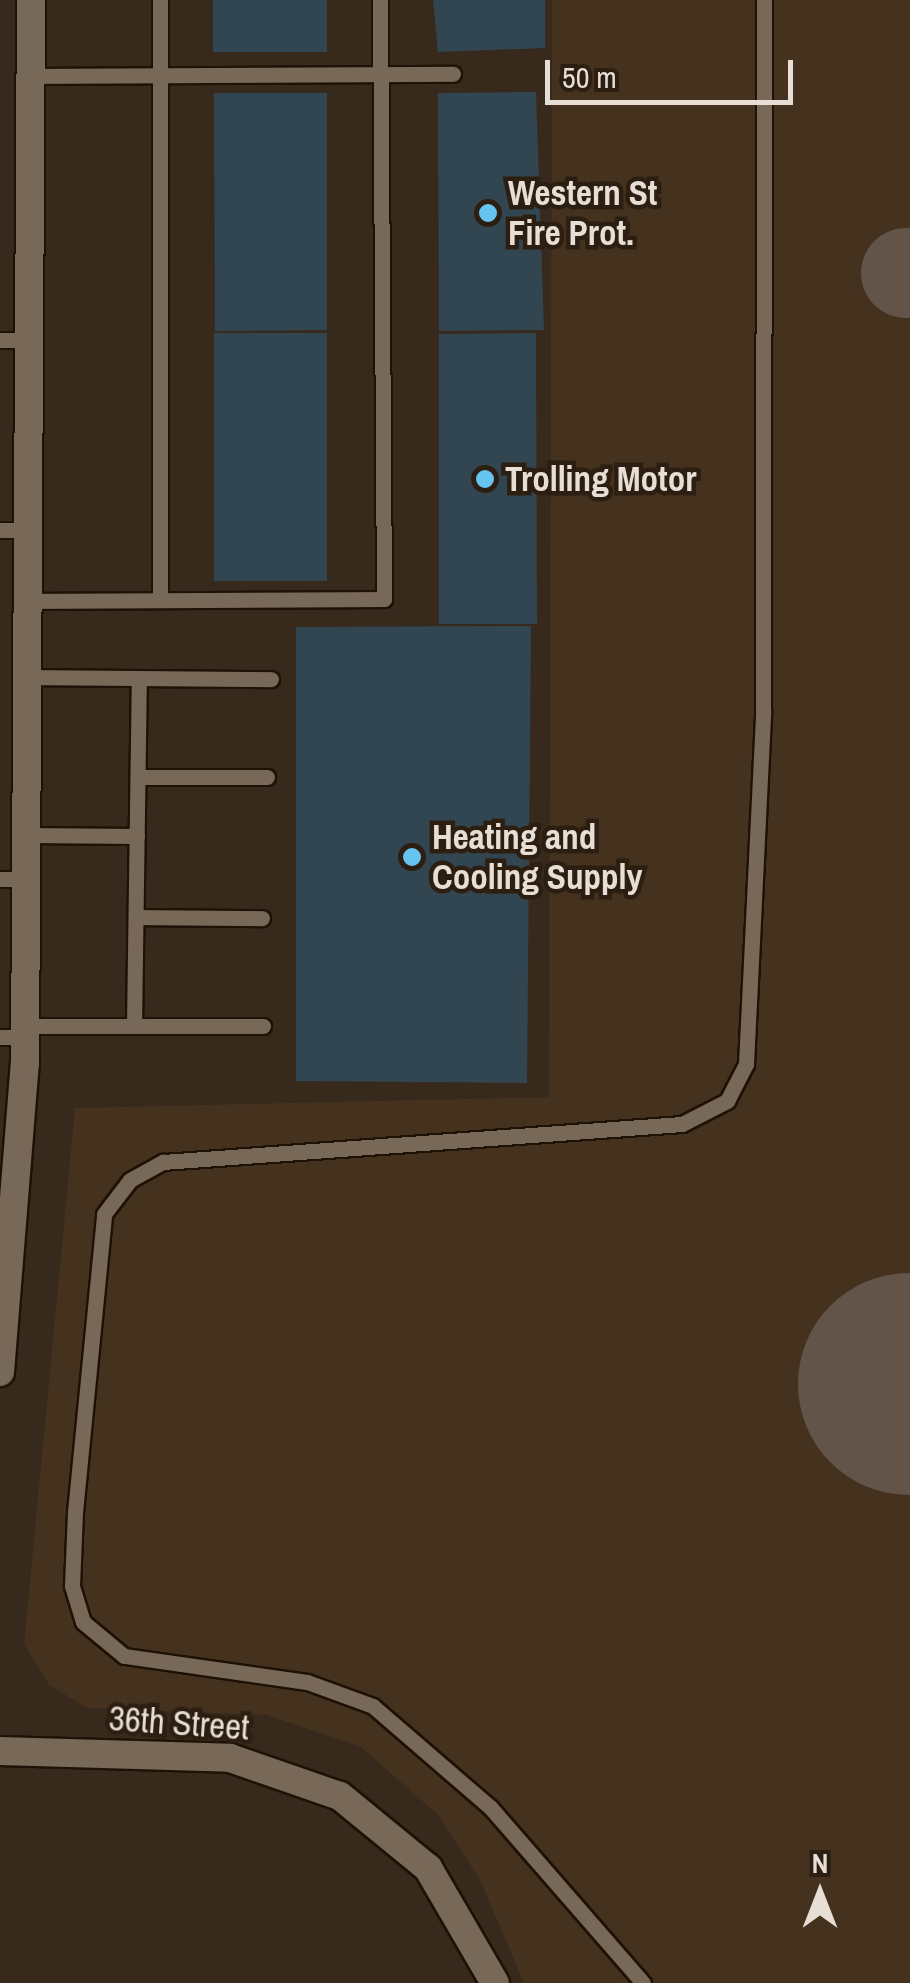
<!DOCTYPE html>
<style>
body{margin:0}
#map{position:relative;width:910px;height:1983px;overflow:hidden;background:#37291b;font-family:"Archivo Narrow",sans-serif}
div>[style]{position:absolute}
.built>*{inset:0;background:#44311e}
.taxiway>*{height:90px;margin:-45px;padding:0 45px;transform-origin:45px;border-radius:45px;background:#625448}
.runway>*{height:222px;margin:-111px;padding:0 111px;transform-origin:111px;border-radius:111px;background:#625448}
.building>*{inset:0;background:#324651}
.roads{filter:drop-shadow(2px 0 #1e1105) drop-shadow(-2px 0 #1e1105) drop-shadow(0 2px #1e1105) drop-shadow(0 -2px #1e1105)}
.service>*{height:15px;margin:-7.5px;padding:0 7.5px;transform-origin:7.5px;border-radius:7.5px;background:#786858}
.minor>*{height:28px;margin:-14px;padding:0 14px;transform-origin:14px;border-radius:14px;background:#786858}
.dots>*{width:28px;height:28px;translate:-50% -50%;box-sizing:border-box;border:5px solid #2c1f11;border-radius:50%}
span{translate:-50% -50%;white-space:nowrap;text-align:center;line-height:1.15;-webkit-text-stroke:9px #2c1f11;paint-order:stroke}
.poi-label{font-size:35px;color:#e7ded5;font-weight:700}
.left{translate:0 -50%;text-align:left}
.street-label{font-size:35px;color:#e7ded5}
.north{position:absolute;left:770px;top:1843px;width:100px;height:100px;-webkit-text-stroke:8px #2c1f11;paint-order:stroke;rotate:0deg;font-size:28px;font-weight:700;line-height:40px;text-align:center;color:#e7ded5}
.north::after{content:'';display:block;margin:auto;width:35px;height:45px;background:#e7ded5;clip-path:polygon(50% 0,100% 100%,50% 72%,0 100%)}
.scale{position:absolute;left:545px;top:60px;width:248px;height:45px;box-sizing:border-box;border:5px solid #e7ded5;border-top:0;padding-left:12px;font-size:30px;line-height:35px;white-space:nowrap;color:#e7ded5;-webkit-text-stroke:8px #2c1f11;paint-order:stroke}
</style>
<div id="map">
<div class="built">
<div style="clip-path:polygon(552px 0,910px 0,910px 1983px,524px 1983px,480px 1880px,438px 1815px,361px 1747px,267px 1715px,87px 1708px,49px 1685px,24px 1644px,75px 1108px,549px 1097px)"></div>
</div>
<div class="taxiway">
<div style="left:906px;top:273px;width:4px"></div>
</div>
<div class="runway">
<div style="left:909px;top:1384px;width:1px"></div>
</div>
<div class="building">
<div style="clip-path:polygon(213px 0,327px 0,327px 52px,213px 52px)"></div>
<div style="clip-path:polygon(433px 0,545px 0,545px 48px,438px 52px)"></div>
<div style="clip-path:polygon(536px 92px,544px 330px,439px 331px,438px 93px)"></div>
<div style="clip-path:polygon(214px 93px,327px 93px,327px 330px,215px 331px)"></div>
<div style="clip-path:polygon(214px 333px,327px 333px,327px 581px,214px 581px)"></div>
<div style="clip-path:polygon(536px 333px,537px 624px,439px 624px,439px 334px)"></div>
<div style="clip-path:polygon(531px 626px,527px 1083px,296px 1081px,296px 627px)"></div>
</div>
<div class="roads">
<div class="service">
<div style="left:160px;top:0;width:600px;rotate:90deg"></div>
<div style="left:30px;top:76px;width:423px;rotate:-0.3deg"></div>
<div style="left:0;top:340px;width:29px"></div>
<div style="left:0;top:530px;width:28px"></div>
<div style="left:27px;top:601px;width:357px;rotate:-0.3deg"></div>
<div style="left:384px;top:599px;width:599px;rotate:-90.38deg"></div>
<div style="left:27px;top:677px;width:244px;rotate:0.5deg"></div>
<div style="left:138px;top:777px;width:129px"></div>
<div style="left:26px;top:835px;width:111px;rotate:0.5deg"></div>
<div style="left:0;top:879px;width:26px"></div>
<div style="left:136px;top:917px;width:126px;rotate:0.5deg"></div>
<div style="left:25px;top:1026px;width:238px"></div>
<div style="left:134px;top:1026px;width:348px;rotate:-89.2deg"></div>
<div style="left:0;top:1037px;width:26px"></div>
<div style="left:643px;top:1983px;width:232px;rotate:-131deg"></div>
<div style="left:491px;top:1808px;width:156px;rotate:-139.2deg"></div>
<div style="left:373px;top:1706px;width:70px;rotate:-160deg"></div>
<div style="left:307px;top:1682px;width:185px;rotate:-171.9deg"></div>
<div style="left:124px;top:1656px;width:53px;rotate:-140.3deg"></div>
<div style="left:83px;top:1622px;width:38px;rotate:-107deg"></div>
<div style="left:72px;top:1586px;width:74px;rotate:-87.7deg"></div>
<div style="left:75px;top:1512px;width:299px;rotate:-84.4deg"></div>
<div style="left:104px;top:1214px;width:43px;rotate:-52.6deg"></div>
<div style="left:130px;top:1180px;width:38px;rotate:-29deg"></div>
<div style="left:163px;top:1162px;width:520px;rotate:-4.19deg"></div>
<div style="left:682px;top:1124px;width:51px;rotate:-27.1deg"></div>
<div style="left:727px;top:1101px;width:42px;rotate:-62.8deg"></div>
<div style="left:746px;top:1064px;width:353px;rotate:-87.2deg"></div>
<div style="left:763px;top:711px;width:711px;rotate:-89.92deg"></div>
</div>
<div class="minor">
<div style="left:0;top:1372px;width:309px;rotate:-85.4deg"></div>
<div style="left:25px;top:1064px;width:1064px;rotate:-89.68deg"></div>
<div style="left:0;top:1751px;width:230px;rotate:1.7deg"></div>
<div style="left:230px;top:1758px;width:116px;rotate:19.1deg"></div>
<div style="left:340px;top:1796px;width:114px;rotate:39.3deg"></div>
<div style="left:428px;top:1868px;width:133px;rotate:59.8deg"></div>
</div>
</div>
<div class="dots">
<div style="left:488px;top:213px;background:#67c4f0"></div>
<div style="left:485px;top:479px;background:#67c4f0"></div>
<div style="left:412px;top:857px;background:#67c4f0"></div>
</div>
<div class="poi-label">
<span class="left" style="left:508px;top:213px">Western St<br>Fire Prot.</span>
<span class="left" style="left:505px;top:479px">Trolling Motor</span>
<span class="left" style="left:432px;top:857px">Heating and<br>Cooling Supply</span>
</div>
<div class="street-label">
<span style="left:179px;top:1723px;rotate:4deg">36th Street</span>
</div>
<div class="north">N</div>
<div class="scale">50 m</div>
</div>
